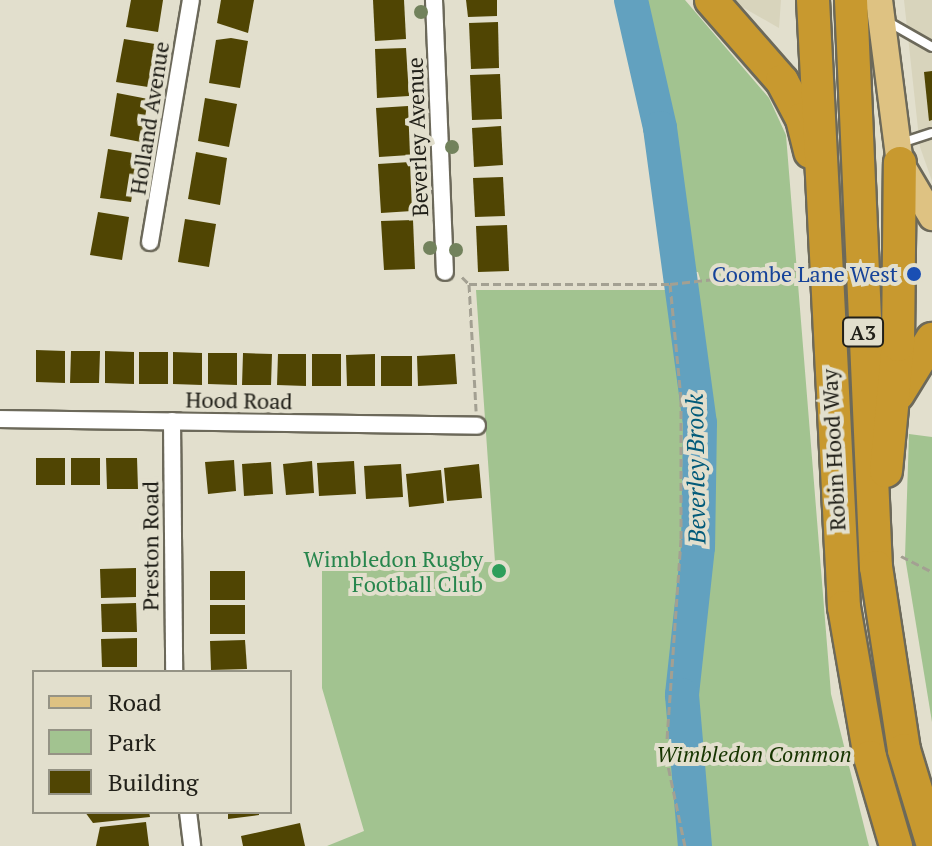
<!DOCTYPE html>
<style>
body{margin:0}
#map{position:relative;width:932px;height:846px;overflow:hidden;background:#e2dfcd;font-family:"PT Serif",serif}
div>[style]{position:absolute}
.built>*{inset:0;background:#d8d4bc}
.green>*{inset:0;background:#a2c390}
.river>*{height:34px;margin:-17px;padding:0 17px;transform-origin:17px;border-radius:17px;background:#62a1bf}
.building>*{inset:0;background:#504503}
.path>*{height:3px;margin-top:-1.5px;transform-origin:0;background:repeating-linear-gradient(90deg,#a3a092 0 8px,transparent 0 12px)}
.roads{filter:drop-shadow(2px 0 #6c695a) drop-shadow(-2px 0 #6c695a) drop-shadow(0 2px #6c695a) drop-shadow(0 -2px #6c695a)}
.lane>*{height:8px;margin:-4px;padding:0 4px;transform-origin:4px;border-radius:4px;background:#fff}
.street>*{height:16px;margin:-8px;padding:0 8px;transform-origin:8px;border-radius:8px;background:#fff}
.primary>*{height:26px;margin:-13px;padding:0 13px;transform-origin:13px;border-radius:13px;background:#dec282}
.highway>*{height:32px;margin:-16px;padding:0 16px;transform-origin:16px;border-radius:16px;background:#c8992f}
.trees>*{width:14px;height:14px;margin:-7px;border-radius:50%;background:#72825c}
.dots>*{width:22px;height:22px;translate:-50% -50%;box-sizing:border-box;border:4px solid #e2dfcd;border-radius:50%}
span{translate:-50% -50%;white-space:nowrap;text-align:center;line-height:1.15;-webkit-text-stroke:8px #e2dfcd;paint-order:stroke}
.shield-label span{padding:2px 6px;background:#e2dfcd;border:2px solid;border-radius:6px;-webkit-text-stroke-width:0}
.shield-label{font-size:20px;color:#212019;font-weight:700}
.street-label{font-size:22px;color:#212019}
.transit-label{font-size:22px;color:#164399}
.right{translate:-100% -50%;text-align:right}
.leisure-label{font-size:22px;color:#27864d}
.park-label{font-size:22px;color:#163500;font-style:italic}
.water-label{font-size:24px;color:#025a79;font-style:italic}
.legend{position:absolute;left:32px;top:670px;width:260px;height:144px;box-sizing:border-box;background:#e2dfcd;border:2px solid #959385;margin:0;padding:10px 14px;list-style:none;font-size:24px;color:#212019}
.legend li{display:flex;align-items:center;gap:16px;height:40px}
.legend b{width:40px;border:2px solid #959385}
</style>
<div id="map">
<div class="built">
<div style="clip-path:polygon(730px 0,781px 0,779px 28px)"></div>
<div style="clip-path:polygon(904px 0,932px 0,932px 181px,920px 147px)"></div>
</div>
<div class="green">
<div style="clip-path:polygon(643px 0,685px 0,769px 98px,786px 135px,831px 694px,869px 846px,327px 846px,364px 831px,322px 688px,322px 563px,495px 562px,476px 290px,665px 290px,701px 282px,698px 272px,668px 274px,641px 116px,666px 112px)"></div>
<div style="clip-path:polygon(909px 434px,932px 437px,932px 722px,905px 557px)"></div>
</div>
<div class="river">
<div style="left:631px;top:0;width:131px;rotate:77.2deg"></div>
<div style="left:660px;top:128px;width:298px;rotate:82.3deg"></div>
<div style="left:700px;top:423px;width:124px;rotate:90.9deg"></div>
<div style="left:698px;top:547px;width:149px;rotate:96.2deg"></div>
<div style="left:682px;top:695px;width:152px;rotate:85.1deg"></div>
</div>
<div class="building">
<div style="clip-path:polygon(131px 0,163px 0,158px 32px,126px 27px)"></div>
<div style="clip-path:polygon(221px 0,254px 0,248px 33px,217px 23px)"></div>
<div style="clip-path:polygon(373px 0,404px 0,406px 39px,375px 41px)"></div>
<div style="clip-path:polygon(466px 0,497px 0,497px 16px,468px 17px)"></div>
<div style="clip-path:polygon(498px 22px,499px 68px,471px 69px,469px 23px)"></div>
<div style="clip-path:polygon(231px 38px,248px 41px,240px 88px,209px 83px,216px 40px)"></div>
<div style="clip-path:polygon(124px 39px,155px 44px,148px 87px,116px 82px)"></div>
<div style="clip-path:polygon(406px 48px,409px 96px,377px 98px,375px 49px)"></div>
<div style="clip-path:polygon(932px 71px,932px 120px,929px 121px,924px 72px)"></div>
<div style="clip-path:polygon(500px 74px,502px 119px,472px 120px,470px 75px)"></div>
<div style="clip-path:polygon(117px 93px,148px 99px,141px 142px,110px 136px)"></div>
<div style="clip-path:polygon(205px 98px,237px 104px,229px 147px,198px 141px)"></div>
<div style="clip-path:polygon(408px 106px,410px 155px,379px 157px,376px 108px)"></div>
<div style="clip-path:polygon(501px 126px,503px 165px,474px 167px,472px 128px)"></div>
<div style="clip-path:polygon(108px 149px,139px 154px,131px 202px,100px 198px)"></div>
<div style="clip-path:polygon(196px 152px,227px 158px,220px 205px,188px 199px)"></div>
<div style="clip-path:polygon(410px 162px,412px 211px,381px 213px,378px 164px)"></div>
<div style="clip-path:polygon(503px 177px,505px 216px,475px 217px,473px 178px)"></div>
<div style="clip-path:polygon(98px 212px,129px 217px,122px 260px,90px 255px)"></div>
<div style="clip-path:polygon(185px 219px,216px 224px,209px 267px,178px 262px)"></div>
<div style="clip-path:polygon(413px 220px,415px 269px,384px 270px,381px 221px)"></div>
<div style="clip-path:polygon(507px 225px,509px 271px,478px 272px,476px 226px)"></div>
<div style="clip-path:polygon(36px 350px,65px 351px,65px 383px,36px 382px)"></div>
<div style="clip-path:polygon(71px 351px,100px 351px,99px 383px,70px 383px)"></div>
<div style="clip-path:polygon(105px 351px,134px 352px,134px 384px,105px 383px)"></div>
<div style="clip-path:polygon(139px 352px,168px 352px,168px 384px,139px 384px)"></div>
<div style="clip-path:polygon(173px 352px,202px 353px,202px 385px,173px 384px)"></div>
<div style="clip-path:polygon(208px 353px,237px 353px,237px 385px,208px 384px)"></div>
<div style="clip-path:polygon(243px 353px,272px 354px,271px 385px,242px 385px)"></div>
<div style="clip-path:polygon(278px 354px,306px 354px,306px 386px,277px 385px)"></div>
<div style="clip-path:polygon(312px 354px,341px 354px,341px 386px,312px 386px)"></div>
<div style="clip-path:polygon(375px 354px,375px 386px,347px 386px,346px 355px)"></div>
<div style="clip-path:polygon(455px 354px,457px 384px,418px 386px,417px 356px)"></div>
<div style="clip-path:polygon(381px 356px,412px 356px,412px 386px,381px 386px)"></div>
<div style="clip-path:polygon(36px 458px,65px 458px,65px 485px,36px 485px)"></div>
<div style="clip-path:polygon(71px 458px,100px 458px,100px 485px,71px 485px)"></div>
<div style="clip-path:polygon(106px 458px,137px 458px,138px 489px,107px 489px)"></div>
<div style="clip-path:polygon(234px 460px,236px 491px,208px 494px,205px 462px)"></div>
<div style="clip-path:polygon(312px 461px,314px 493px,286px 495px,283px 464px)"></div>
<div style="clip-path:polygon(354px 461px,356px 494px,319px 496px,317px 463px)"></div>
<div style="clip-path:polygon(271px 462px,273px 494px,244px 496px,242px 464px)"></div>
<div style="clip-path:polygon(401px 464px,403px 497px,366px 499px,364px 466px)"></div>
<div style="clip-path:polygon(479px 464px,482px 498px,447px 501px,444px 468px)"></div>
<div style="clip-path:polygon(441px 470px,444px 503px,409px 507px,406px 474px)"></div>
<div style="clip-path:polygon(136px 568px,136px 597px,101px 598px,100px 569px)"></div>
<div style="clip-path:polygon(210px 571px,245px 571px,245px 600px,210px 600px)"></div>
<div style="clip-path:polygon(136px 603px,137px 632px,102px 632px,101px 604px)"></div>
<div style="clip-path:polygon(210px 605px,245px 605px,245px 634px,210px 634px)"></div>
<div style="clip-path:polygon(137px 638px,137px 667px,102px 667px,101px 639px)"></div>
<div style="clip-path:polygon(245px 640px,247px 669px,211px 670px,210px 641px)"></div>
<div style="clip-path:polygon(85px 812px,149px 812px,150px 817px,93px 823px)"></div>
<div style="clip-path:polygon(228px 812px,259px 812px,259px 815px,228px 819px)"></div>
<div style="clip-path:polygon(146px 822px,149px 846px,96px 846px,100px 827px)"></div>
<div style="clip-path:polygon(300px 823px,305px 846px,243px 846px,241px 836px)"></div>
</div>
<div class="path">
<div style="left:462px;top:277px;width:10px;rotate:45deg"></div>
<div style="left:469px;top:284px;width:127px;rotate:86.8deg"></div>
<div style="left:469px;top:284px;width:201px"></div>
<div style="left:670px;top:284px;width:134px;rotate:-6.4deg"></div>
<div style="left:670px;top:284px;width:116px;rotate:84.5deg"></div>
<div style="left:681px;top:399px;width:140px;rotate:90deg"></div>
<div style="left:681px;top:539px;width:218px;rotate:94deg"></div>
<div style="left:666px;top:756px;width:92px;rotate:78.1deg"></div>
<div style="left:901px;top:556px;width:35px;rotate:27deg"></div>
</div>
<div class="roads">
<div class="lane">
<div style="left:890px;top:23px;width:48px;rotate:29.7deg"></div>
<div style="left:904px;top:142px;width:29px;rotate:-18deg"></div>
</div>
<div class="street">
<div style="left:434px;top:0;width:272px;rotate:87.7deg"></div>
<div style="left:150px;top:242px;width:245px;rotate:-80.4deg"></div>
<div style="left:0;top:419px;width:477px;rotate:0.8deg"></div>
<div style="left:172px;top:421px;width:251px;rotate:89.5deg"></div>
<div style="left:188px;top:812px;width:34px;rotate:83deg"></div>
</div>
<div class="primary">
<div style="left:879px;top:0;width:164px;rotate:82.7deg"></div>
<div style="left:900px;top:163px;width:63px;rotate:59.3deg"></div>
</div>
<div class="highway">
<div style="left:711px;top:0;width:108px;rotate:48.8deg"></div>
<div style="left:782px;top:81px;width:43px;rotate:62.2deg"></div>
<div style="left:802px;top:119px;width:34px;rotate:76deg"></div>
<div style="left:813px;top:0;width:608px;rotate:87.08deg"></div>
<div style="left:844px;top:607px;width:152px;rotate:80.2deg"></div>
<div style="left:870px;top:757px;width:93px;rotate:73.7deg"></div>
<div style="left:851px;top:0;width:568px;rotate:87.48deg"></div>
<div style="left:876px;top:567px;width:185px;rotate:81.3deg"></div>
<div style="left:904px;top:750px;width:96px;rotate:73.1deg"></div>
<div style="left:898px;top:394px;width:65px;rotate:-58.3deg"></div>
<div style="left:886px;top:471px;width:127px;rotate:-84.6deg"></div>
<div style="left:898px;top:345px;width:182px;rotate:-89.4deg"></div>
</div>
</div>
<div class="trees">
<div style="left:421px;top:12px"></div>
<div style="left:452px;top:147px"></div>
<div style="left:430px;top:248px"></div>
<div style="left:456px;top:250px"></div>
</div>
<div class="dots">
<div style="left:914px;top:274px;background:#1a4fb4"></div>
<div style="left:499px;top:571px;background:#2e9e5b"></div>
</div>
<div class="shield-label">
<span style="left:863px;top:332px">A3</span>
</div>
<div class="street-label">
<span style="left:149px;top:118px;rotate:-81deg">Holland Avenue</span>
<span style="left:417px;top:137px;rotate:-92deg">Beverley Avenue</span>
<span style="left:239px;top:400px;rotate:1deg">Hood Road</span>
<span style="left:833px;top:450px;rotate:-93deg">Robin Hood Way</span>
<span style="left:150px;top:546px;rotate:-90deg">Preston Road</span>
</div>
<div class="transit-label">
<span class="right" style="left:898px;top:274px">Coombe Lane West</span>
</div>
<div class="leisure-label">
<span class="right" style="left:483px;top:571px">Wimbledon Rugby<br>Football Club</span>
</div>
<div class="park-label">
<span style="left:754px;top:754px">Wimbledon Common</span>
</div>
<div class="water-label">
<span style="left:696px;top:469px;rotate:-91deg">Beverley Brook</span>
</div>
<ul class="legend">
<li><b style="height:10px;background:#dec282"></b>Road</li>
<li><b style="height:22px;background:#a2c390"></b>Park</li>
<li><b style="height:22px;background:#504503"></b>Building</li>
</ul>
</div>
